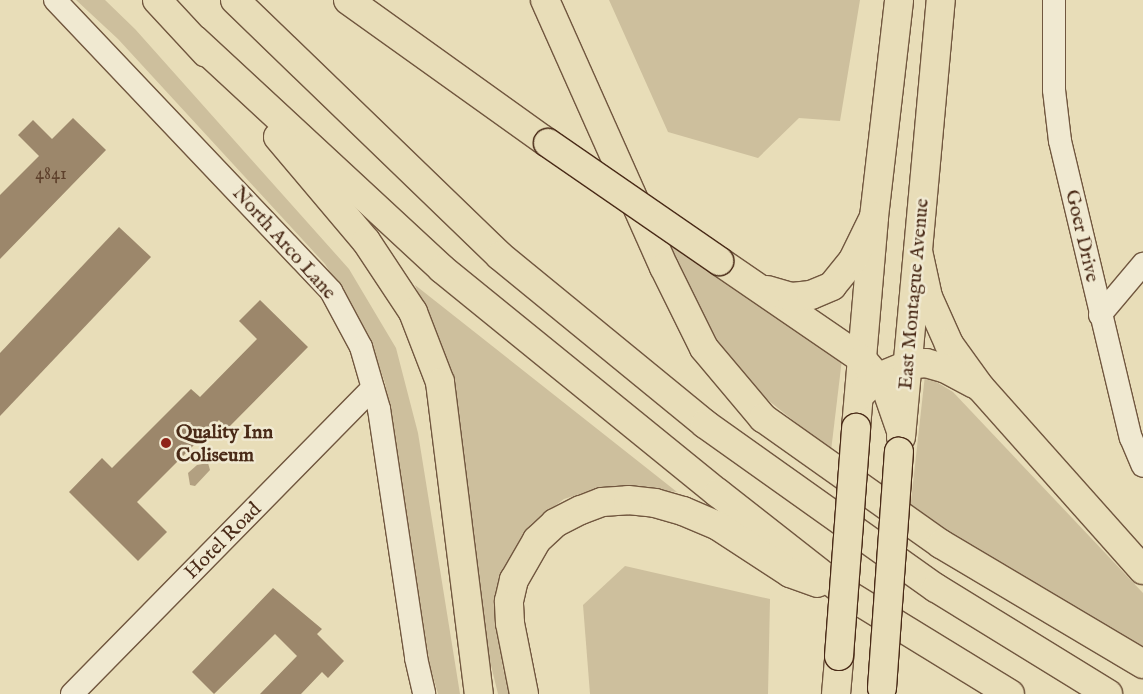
<!DOCTYPE html>
<style>
body{margin:0}
#map{position:relative;width:1143px;height:694px;overflow:hidden;background:#e8ddb8;font-family:"IM FELL English",serif}
div>[style]{position:absolute}
.green>*{inset:0;background:#cdbf9d}
.water>*{inset:0;background:#b2a081}
.building>*{inset:0;background:#9c876b}
.roads{filter:drop-shadow(1px 0 #71573f) drop-shadow(-1px 0 #71573f) drop-shadow(0 1px #71573f) drop-shadow(0 -1px #71573f)}
.minor>*{height:22px;margin:-11px;padding:0 11px;transform-origin:11px;border-radius:11px;background:#f0e9d1}
.major>*{height:28px;margin:-14px;padding:0 14px;transform-origin:14px;border-radius:14px;background:#e8ddb8}
.highway>*{height:28px;margin:-14px;padding:0 14px;transform-origin:14px;border-radius:14px;background:#e8ddb8}
.bridges{filter:drop-shadow(1px 0 #492a17) drop-shadow(-1px 0 #492a17) drop-shadow(0 1px #492a17) drop-shadow(0 -1px #492a17)}
.major-bridge>*{height:28px;margin:-14px;padding:0 14px;transform-origin:14px;border-radius:14px;background:#e8ddb8}
.highway-bridge>*{height:28px;margin:-14px;padding:0 14px;transform-origin:14px;border-radius:14px;background:#e8ddb8}
.dots>*{width:14px;height:14px;translate:-50% -50%;box-sizing:border-box;border:2px solid #f0e9d1;border-radius:50%}
span{translate:-50% -50%;white-space:nowrap;text-align:center;line-height:1.15;-webkit-text-stroke:5px #f0e9d1;paint-order:stroke}
.number-label{font-size:18px;color:#5e412c}
.number-label span{-webkit-text-stroke-width:0}
.street-label{font-size:20px;color:#492a17}
.poi-label{font-size:20px;color:#492a17;font-weight:700}
.left{translate:0 -50%;text-align:left}
</style>
<div id="map">
<div class="green">
<div style="clip-path:polygon(76px 0,105px 0,135px 29px,349px 269px,396px 348px,418px 433px,460px 694px,438px 694px,430px 666px,385px 383px,368px 334px,325px 264px,118px 39px)"></div>
<div style="clip-path:polygon(609px 0,860px 0,840px 121px,799px 118px,758px 158px,668px 132px)"></div>
<div style="clip-path:polygon(655px 233px,842px 359px,831px 451px,758px 392px,724px 354px,689px 304px)"></div>
<div style="clip-path:polygon(415px 285px,677px 492px,628px 487px,599px 488px,564px 499px,531px 524px,514px 550px,498px 590px,497px 629px,503px 669px,511px 694px,498px 694px,487px 649px,438px 343px)"></div>
<div style="clip-path:polygon(925px 375px,953px 392px,1143px 593px,1143px 656px,910px 510px)"></div>
<div style="clip-path:polygon(625px 566px,770px 599px,768px 694px,590px 694px,583px 605px)"></div>
</div>
<div class="water">
<div style="clip-path:polygon(208px 463px,210px 470px,195px 486px,190px 485px,188px 473px,197px 465px)"></div>
</div>
<div class="building">
<div style="clip-path:polygon(73px 118px,106px 150px,0 259px,0 195px,39px 156px,18px 135px,33px 120px,52px 139px)"></div>
<div style="clip-path:polygon(119px 227px,151px 257px,0 416px,0 353px)"></div>
<div style="clip-path:polygon(260px 300px,308px 347px,227px 429px,219px 420px,137px 502px,167px 532px,138px 561px,69px 492px,102px 458px,112px 468px,191px 389px,200px 397px,257px 339px,239px 321px)"></div>
<div style="clip-path:polygon(273px 588px,322px 629px,317px 634px,344px 661px,328px 678px,322px 672px,301px 694px,260px 694px,297px 656px,275px 634px,214px 694px,192px 672px)"></div>
</div>
<div class="roads">
<div class="minor">
<div style="left:55px;top:0;width:401px;rotate:46.5deg"></div>
<div style="left:331px;top:291px;width:64px;rotate:61.8deg"></div>
<div style="left:361px;top:347px;width:65px;rotate:73.8deg"></div>
<div style="left:379px;top:409px;width:252px;rotate:81.5deg"></div>
<div style="left:416px;top:658px;width:37px;rotate:77deg"></div>
<div style="left:1054px;top:0;width:90px;rotate:90deg"></div>
<div style="left:1054px;top:90px;width:51px;rotate:83.3deg"></div>
<div style="left:1060px;top:141px;width:305px;rotate:76.6deg"></div>
<div style="left:1131px;top:438px;width:30px;rotate:67deg"></div>
<div style="left:1100px;top:315px;width:67px;rotate:-49.9deg"></div>
<div style="left:72px;top:694px;width:429px;rotate:-45.5deg"></div>
</div>
<div class="major">
<div style="left:856px;top:428px;width:212px;rotate:-85.1deg"></div>
<div style="left:874px;top:217px;width:218px;rotate:-83.4deg"></div>
<div style="left:901px;top:437px;width:439px;rotate:-84.8deg"></div>
<div style="left:836px;top:694px;width:38px;rotate:-85deg"></div>
</div>
<div class="highway">
<div style="left:157px;top:0;width:72px;rotate:47.2deg"></div>
<div style="left:235px;top:0;width:368px;rotate:44deg"></div>
<div style="left:500px;top:256px;width:265px;rotate:39.3deg"></div>
<div style="left:705px;top:424px;width:283px;rotate:35.4deg"></div>
<div style="left:936px;top:588px;width:202px;rotate:31.6deg"></div>
<div style="left:348px;top:0;width:246px;rotate:35.6deg"></div>
<div style="left:545px;top:0;width:292px;rotate:66deg"></div>
<div style="left:664px;top:267px;width:90px;rotate:63.7deg"></div>
<div style="left:704px;top:348px;width:92px;rotate:49.9deg"></div>
<div style="left:763px;top:418px;width:218px;rotate:35.3deg"></div>
<div style="left:941px;top:544px;width:235px;rotate:30.7deg"></div>
<div style="left:195px;top:40px;width:337px;rotate:42.8deg"></div>
<div style="left:442px;top:269px;width:355px;rotate:39.1deg"></div>
<div style="left:718px;top:493px;width:164px;rotate:38.1deg"></div>
<div style="left:847px;top:594px;width:191px;rotate:31.5deg"></div>
<div style="left:278px;top:137px;width:136px;rotate:49.8deg"></div>
<div style="left:366px;top:241px;width:85px;rotate:56.5deg"></div>
<div style="left:413px;top:312px;width:75px;rotate:68.9deg"></div>
<div style="left:440px;top:382px;width:314px;rotate:82.9deg"></div>
<div style="left:918px;top:251px;width:47px;rotate:77.7deg"></div>
<div style="left:928px;top:297px;width:51px;rotate:65.9deg"></div>
<div style="left:949px;top:344px;width:53px;rotate:54.2deg"></div>
<div style="left:980px;top:387px;width:245px;rotate:48.3deg"></div>
<div style="left:719px;top:261px;width:173px;rotate:34.4deg"></div>
<div style="left:862px;top:359px;width:38px;rotate:50deg"></div>
<div style="left:886px;top:388px;width:46px;rotate:70.8deg"></div>
<div style="left:767px;top:290px;width:26px;rotate:16deg"></div>
<div style="left:792px;top:297px;width:19px;rotate:-6deg"></div>
<div style="left:811px;top:295px;width:23px;rotate:-23deg"></div>
<div style="left:832px;top:286px;width:33px;rotate:-51deg"></div>
<div style="left:853px;top:260px;width:48px;rotate:-64deg"></div>
<div style="left:859px;top:396px;width:28px;rotate:-44deg"></div>
<div style="left:879px;top:377px;width:30px;rotate:-23deg"></div>
<div style="left:907px;top:365px;width:19px;rotate:-6deg"></div>
<div style="left:926px;top:363px;width:19px;rotate:16deg"></div>
<div style="left:944px;top:368px;width:34px;rotate:28deg"></div>
<div style="left:524px;top:694px;width:72px;rotate:-101.2deg"></div>
<div style="left:510px;top:623px;width:22px;rotate:-93deg"></div>
<div style="left:509px;top:601px;width:22px;rotate:-77deg"></div>
<div style="left:514px;top:580px;width:46px;rotate:-60.1deg"></div>
<div style="left:537px;top:540px;width:25px;rotate:-43deg"></div>
<div style="left:555px;top:523px;width:29px;rotate:-27deg"></div>
<div style="left:581px;top:510px;width:22px;rotate:-21deg"></div>
<div style="left:602px;top:502px;width:26px;rotate:-4deg"></div>
<div style="left:628px;top:500px;width:27px;rotate:6deg"></div>
<div style="left:655px;top:503px;width:29px;rotate:16deg"></div>
<div style="left:683px;top:511px;width:38px;rotate:23deg"></div>
<div style="left:718px;top:526px;width:86px;rotate:33.1deg"></div>
<div style="left:790px;top:573px;width:29px;rotate:20deg"></div>
</div>
</div>
<div class="bridges">
<div class="major-bridge">
<div style="left:839px;top:656px;width:229px;rotate:-85.7deg"></div>
<div style="left:882px;top:688px;width:237px;rotate:-85.9deg"></div>
</div>
<div class="highway-bridge">
<div style="left:548px;top:143px;width:208px;rotate:34.6deg"></div>
</div>
</div>
<div class="dots">
<div style="left:166px;top:443px;background:#8f2418"></div>
</div>
<div class="number-label">
<span style="left:51px;top:175px">4841</span>
</div>
<div class="street-label">
<span style="left:1082px;top:236px;rotate:77deg">Goer Drive</span>
<span style="left:284px;top:243px;rotate:48deg">North Arco Lane</span>
<span style="left:914px;top:294px;rotate:-85deg">East Montague Avenue</span>
<span style="left:223px;top:541px;rotate:-45deg">Hotel Road</span>
</div>
<div class="poi-label">
<span class="left" style="left:176px;top:444px">Quality Inn<br>Coliseum</span>
</div>
</div>
